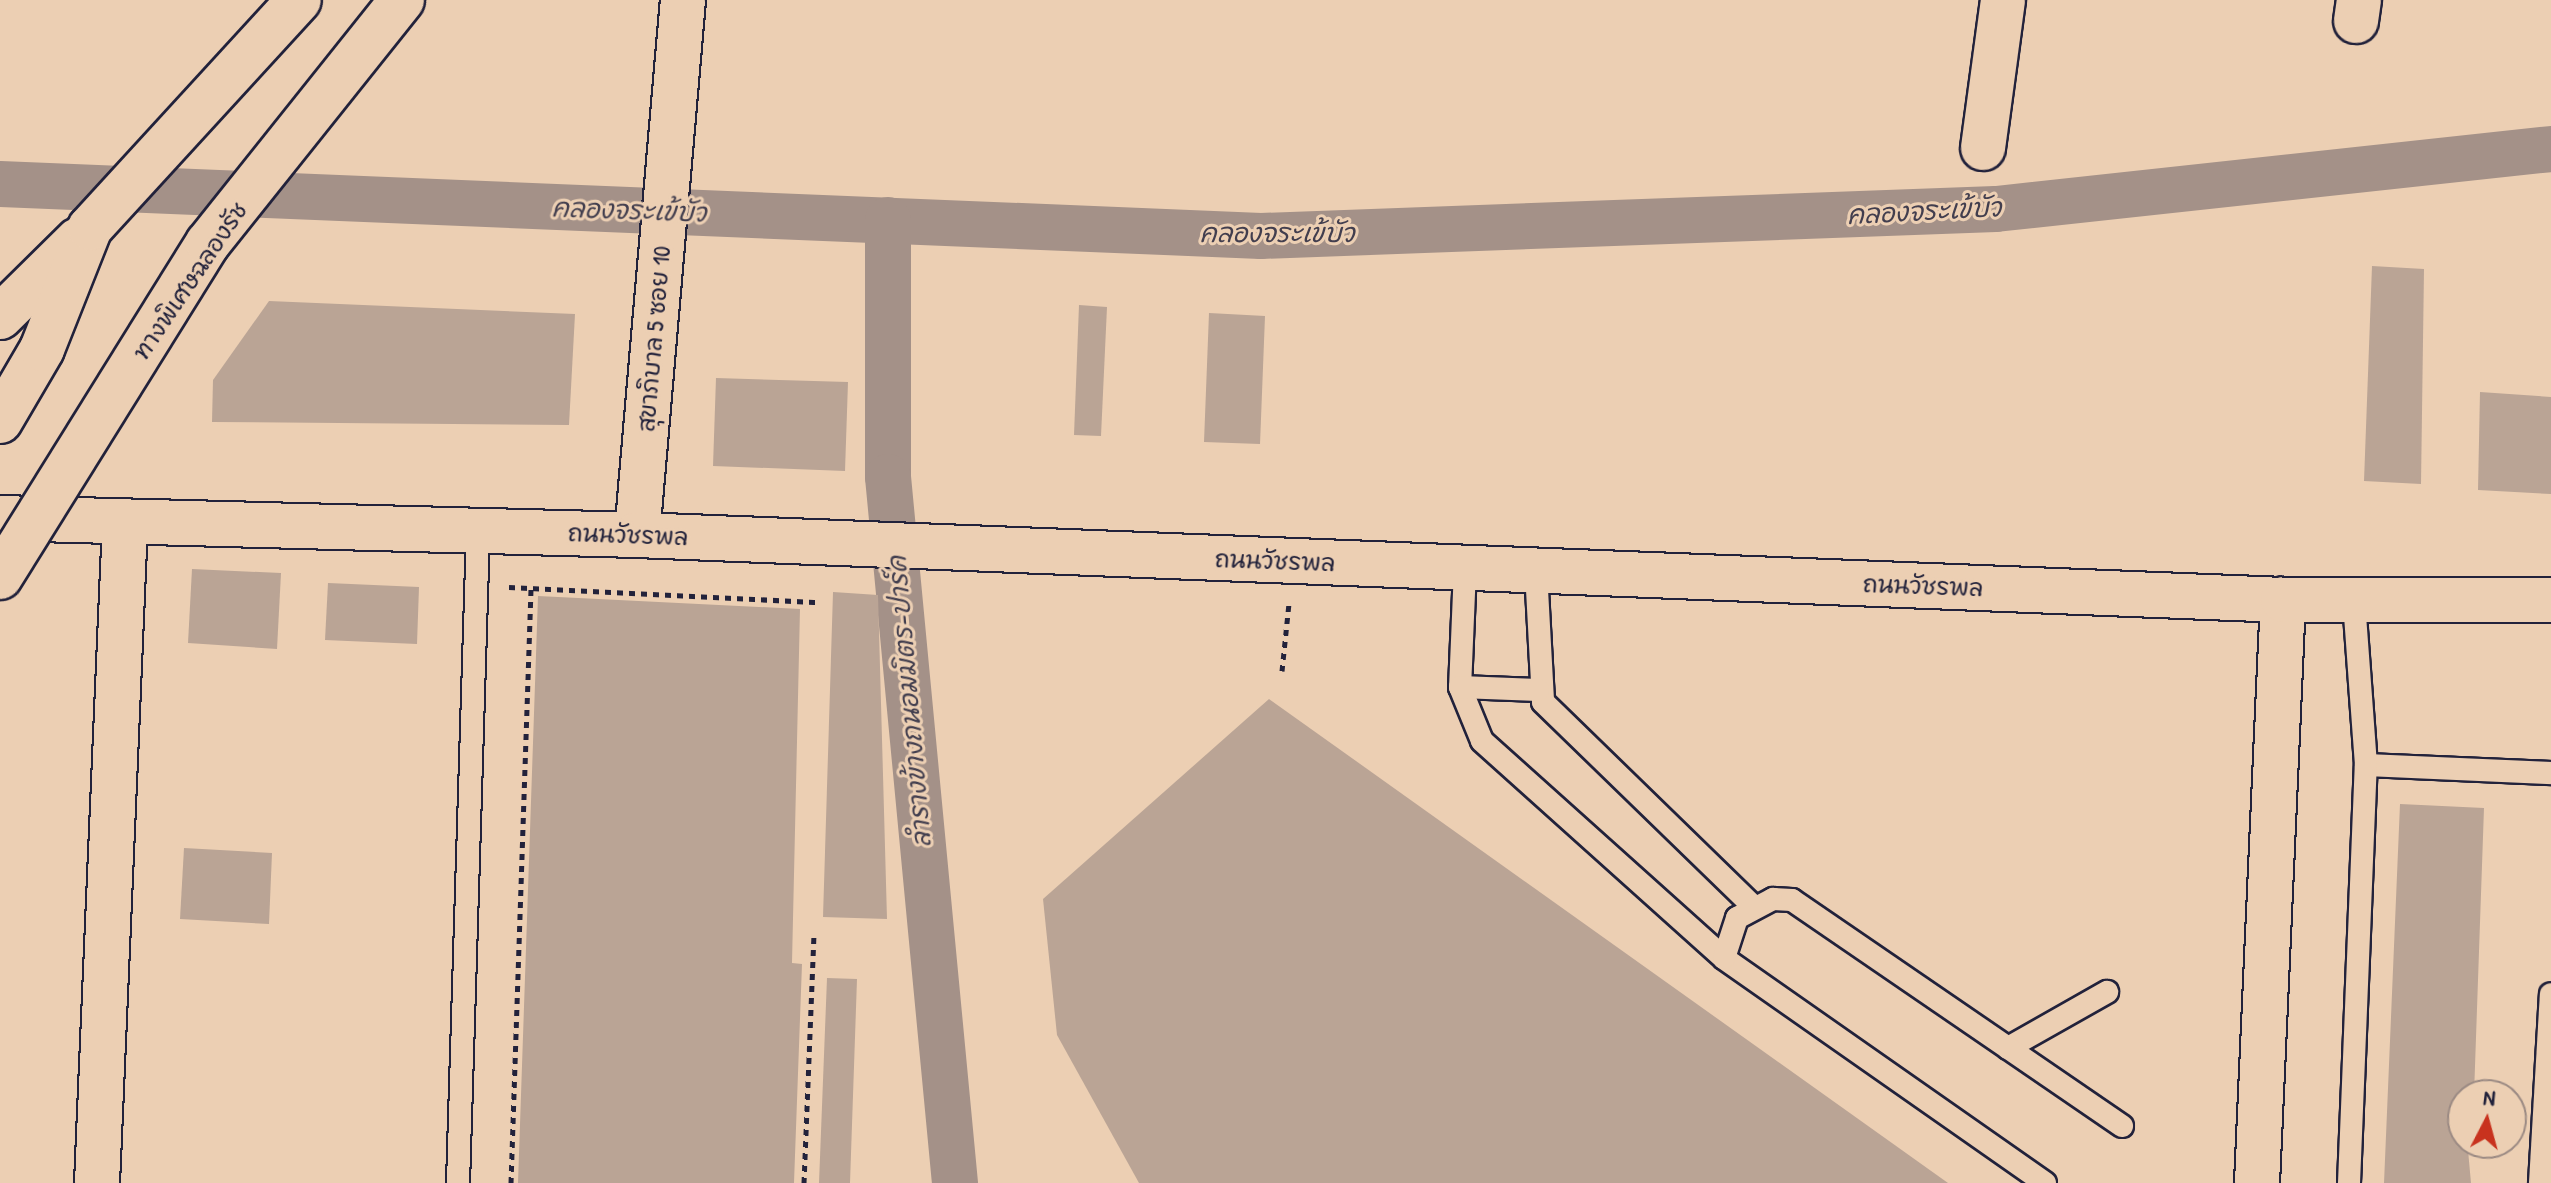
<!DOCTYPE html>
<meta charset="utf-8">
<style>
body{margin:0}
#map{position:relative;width:2551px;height:1183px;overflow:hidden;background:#eccfb3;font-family:"Patrick Hand","Playpen Sans Thai",sans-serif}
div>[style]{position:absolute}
.canal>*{height:46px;margin:-23px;padding:0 23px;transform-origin:23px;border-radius:23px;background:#a49188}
.building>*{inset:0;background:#baa495}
.path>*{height:5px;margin-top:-2.5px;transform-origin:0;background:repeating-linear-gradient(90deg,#22223b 0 6px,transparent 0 12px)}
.roads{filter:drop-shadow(2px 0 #22223b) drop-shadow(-2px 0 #22223b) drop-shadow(0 2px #22223b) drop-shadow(0 -2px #22223b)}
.lane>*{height:22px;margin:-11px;padding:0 11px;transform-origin:11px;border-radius:11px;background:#eccfb3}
.street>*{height:44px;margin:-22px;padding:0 22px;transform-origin:22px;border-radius:22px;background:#eccfb3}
.secondary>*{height:44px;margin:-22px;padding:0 22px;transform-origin:22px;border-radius:22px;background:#eccfb3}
.highway>*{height:44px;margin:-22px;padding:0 22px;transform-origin:22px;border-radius:22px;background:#eccfb3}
.bridges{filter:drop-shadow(2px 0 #22223b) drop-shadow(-2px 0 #22223b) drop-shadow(0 2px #22223b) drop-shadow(0 -2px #22223b)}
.highway-bridge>*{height:44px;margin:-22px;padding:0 22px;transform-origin:22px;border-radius:22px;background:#eccfb3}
span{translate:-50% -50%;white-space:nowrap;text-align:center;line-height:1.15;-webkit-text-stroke:6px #eccfb3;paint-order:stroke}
.street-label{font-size:24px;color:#22223b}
.water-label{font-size:26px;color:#423e4e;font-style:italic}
.north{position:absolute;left:2447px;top:1079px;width:80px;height:80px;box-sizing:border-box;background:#eccfb3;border:2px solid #9b8a83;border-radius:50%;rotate:6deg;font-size:22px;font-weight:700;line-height:32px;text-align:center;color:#22223b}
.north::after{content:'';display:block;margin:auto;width:28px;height:36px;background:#c8321e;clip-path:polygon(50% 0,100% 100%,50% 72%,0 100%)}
</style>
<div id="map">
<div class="canal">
<div style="left:0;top:184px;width:1262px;rotate:2.36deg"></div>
<div style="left:1261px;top:236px;width:735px;rotate:-2.1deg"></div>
<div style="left:1996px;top:209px;width:558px;rotate:-6.17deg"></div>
<div style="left:888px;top:220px;width:257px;rotate:90deg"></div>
<div style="left:888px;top:477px;width:709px;rotate:84.58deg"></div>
</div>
<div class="building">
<div style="clip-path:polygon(2372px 266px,2424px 269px,2421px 484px,2364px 481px)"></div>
<div style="clip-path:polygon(269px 301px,575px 314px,569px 425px,212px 422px,213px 380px)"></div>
<div style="clip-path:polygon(1079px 305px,1107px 307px,1101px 436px,1074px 435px)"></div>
<div style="clip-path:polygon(1209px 313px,1265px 316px,1260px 444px,1204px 442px)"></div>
<div style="clip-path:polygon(716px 378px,848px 382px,845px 471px,713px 466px)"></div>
<div style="clip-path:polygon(2480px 392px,2551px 397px,2551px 494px,2478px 490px)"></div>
<div style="clip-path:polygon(192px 569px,281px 573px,277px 649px,188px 643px)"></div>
<div style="clip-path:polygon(328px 583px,419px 587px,417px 644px,325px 640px)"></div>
<div style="clip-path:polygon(833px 592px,878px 595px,887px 919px,823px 917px)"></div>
<div style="clip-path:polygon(538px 596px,800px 609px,792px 963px,802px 964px,794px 1183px,518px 1183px)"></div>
<div style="clip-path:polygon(1269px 699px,1948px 1183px,1139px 1183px,1057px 1035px,1043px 899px)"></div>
<div style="clip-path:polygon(2400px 804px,2484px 808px,2474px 1095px,2463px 1095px,2471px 1183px,2384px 1183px)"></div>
<div style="clip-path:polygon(184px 848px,272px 853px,269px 924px,180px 919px)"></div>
<div style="clip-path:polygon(827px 978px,857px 979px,850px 1183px,819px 1183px)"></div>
</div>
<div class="path">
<div style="left:509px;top:587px;width:310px;rotate:2.8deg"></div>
<div style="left:1282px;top:671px;width:68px;rotate:-84.1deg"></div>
<div style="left:511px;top:1183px;width:595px;rotate:-88.07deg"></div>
<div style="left:804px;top:1183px;width:247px;rotate:-87.7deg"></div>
</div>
<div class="roads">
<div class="lane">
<div style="left:1465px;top:569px;width:118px;rotate:92.4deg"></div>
<div style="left:1460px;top:687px;width:58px;rotate:67.8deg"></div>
<div style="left:1482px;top:741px;width:325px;rotate:41.9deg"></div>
<div style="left:1536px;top:571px;width:131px;rotate:86.9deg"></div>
<div style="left:1543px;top:702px;width:294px;rotate:44.2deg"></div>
<div style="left:1460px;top:687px;width:78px;rotate:2.2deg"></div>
<div style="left:2366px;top:765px;width:185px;rotate:2.5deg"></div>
<div style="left:2008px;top:1048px;width:114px;rotate:-29.5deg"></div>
<div style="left:458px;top:1183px;width:651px;rotate:-88.24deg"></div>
<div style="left:2045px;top:1183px;width:392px;rotate:-145deg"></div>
<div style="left:1724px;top:958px;width:42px;rotate:-72deg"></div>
<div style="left:1737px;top:918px;width:41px;rotate:-27.8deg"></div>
<div style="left:1773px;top:899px;width:19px;rotate:3deg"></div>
<div style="left:1792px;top:900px;width:400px;rotate:34.4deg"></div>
<div style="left:2349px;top:1183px;width:418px;rotate:-87.7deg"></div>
<div style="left:2366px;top:765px;width:164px;rotate:-94.2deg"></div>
<div style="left:2540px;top:1183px;width:189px;rotate:-86.7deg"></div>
</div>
<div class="street">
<div style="left:2356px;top:21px;width:21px;rotate:-82deg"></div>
<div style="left:1983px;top:148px;width:149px;rotate:-82.3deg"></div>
<div style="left:637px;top:535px;width:537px;rotate:-85.09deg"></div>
<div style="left:97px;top:1183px;width:661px;rotate:-87.57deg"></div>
<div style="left:2257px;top:1183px;width:584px;rotate:-87.45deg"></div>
</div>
<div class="secondary">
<div style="left:0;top:518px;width:637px;rotate:1.53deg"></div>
<div style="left:637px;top:535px;width:1647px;rotate:2.26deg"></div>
<div style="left:2283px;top:600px;width:268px"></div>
</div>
<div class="highway">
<div style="left:0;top:317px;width:110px;rotate:-44.6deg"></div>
<div style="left:0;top:421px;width:83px;rotate:-59.7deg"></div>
<div style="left:42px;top:349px;width:130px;rotate:-68.4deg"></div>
<div style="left:90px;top:228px;width:309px;rotate:-47.5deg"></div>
</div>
</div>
<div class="bridges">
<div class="highway-bridge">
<div style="left:0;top:577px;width:393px;rotate:-58.1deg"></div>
<div style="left:208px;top:243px;width:311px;rotate:-51.4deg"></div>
</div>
</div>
<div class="street-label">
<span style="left:190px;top:281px;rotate:-56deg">ทางพิเศษฉลองรัช</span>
<span style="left:654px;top:339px;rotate:-85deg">สุขาภิบาล 5 ซอย 10</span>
<span style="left:628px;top:535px;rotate:2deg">ถนนวัชรพล</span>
<span style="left:1275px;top:561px;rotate:2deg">ถนนวัชรพล</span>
<span style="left:1923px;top:586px;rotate:2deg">ถนนวัชรพล</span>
</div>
<div class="water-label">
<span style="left:629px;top:210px;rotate:2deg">คลองจระเข้บัว</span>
<span style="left:1924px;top:211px;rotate:-3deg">คลองจระเข้บัว</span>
<span style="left:1277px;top:233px">คลองจระเข้บัว</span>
<span style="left:909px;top:702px;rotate:-95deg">ลำรางข้างถนอมมิตร-ปาร์ค</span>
</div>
<div class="north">N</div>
</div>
